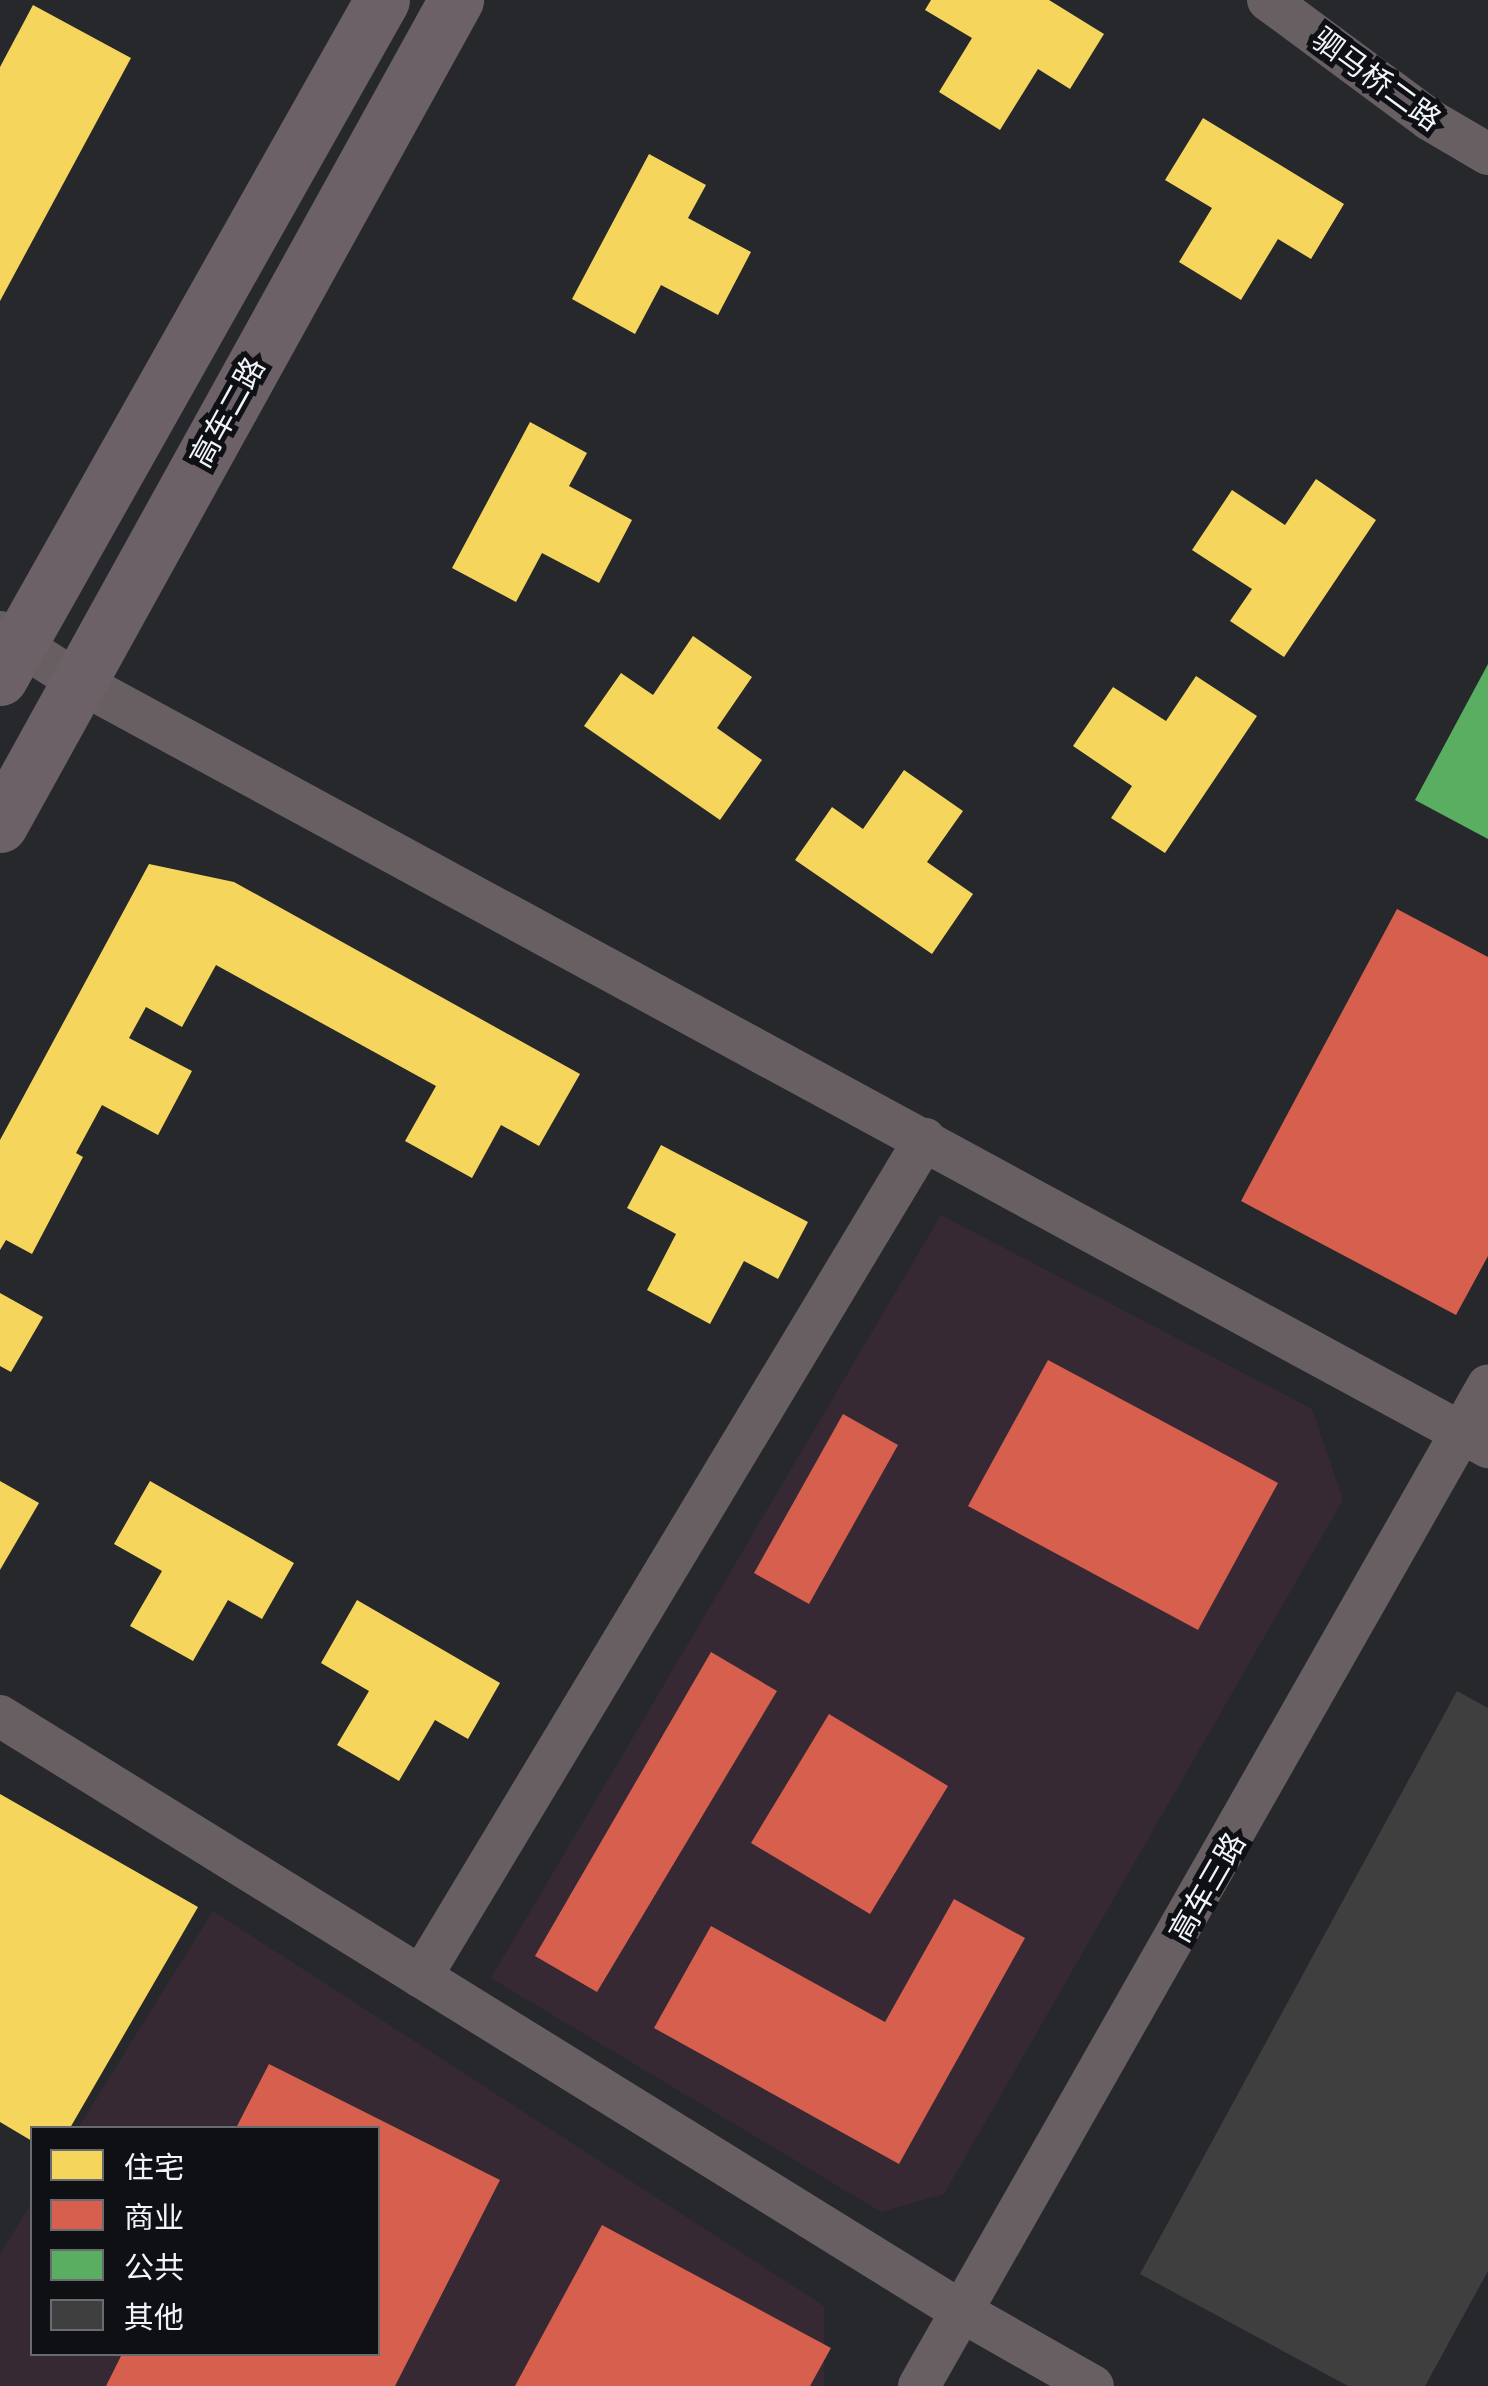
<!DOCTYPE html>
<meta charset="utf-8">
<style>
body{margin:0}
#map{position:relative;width:1488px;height:2386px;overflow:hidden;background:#26282c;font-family:Inter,"Noto Sans SC",sans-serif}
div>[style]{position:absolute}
.commercial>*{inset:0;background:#362934}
.homes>*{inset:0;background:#f6d55c}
.shops>*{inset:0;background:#d6604d}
.public>*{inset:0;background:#5aae61}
.building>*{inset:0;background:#403f40}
.street>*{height:42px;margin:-21px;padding:0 21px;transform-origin:21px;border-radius:21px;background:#685f63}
.secondary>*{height:55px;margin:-27.5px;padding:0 27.5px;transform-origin:27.5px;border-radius:27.5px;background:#6b6167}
span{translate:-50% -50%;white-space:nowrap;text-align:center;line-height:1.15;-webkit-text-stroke:10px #0e1014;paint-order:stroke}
.street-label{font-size:30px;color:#f0f3f9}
.legend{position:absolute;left:30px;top:2126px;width:350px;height:230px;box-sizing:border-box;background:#0e1014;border:2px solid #686b70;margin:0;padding:12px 18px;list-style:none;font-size:30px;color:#f0f3f9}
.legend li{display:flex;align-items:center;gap:20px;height:50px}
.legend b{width:50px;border:2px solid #686b70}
</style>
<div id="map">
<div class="commercial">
<div style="clip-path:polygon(941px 1215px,1312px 1409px,1343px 1500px,944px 2194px,881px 2212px,491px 1978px)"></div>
<div style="clip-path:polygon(213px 1911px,824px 2306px,824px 2386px,0 2386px,0 2255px,32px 2202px,32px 2354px,378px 2354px,378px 2128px,78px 2128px)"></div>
</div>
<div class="homes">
<div style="clip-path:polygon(931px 0,1049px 0,1104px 34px,1070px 89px,1038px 69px,1000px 130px,939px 92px,972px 38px,925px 10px)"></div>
<div style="clip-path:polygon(33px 5px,131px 58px,0 301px,0 67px)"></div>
<div style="clip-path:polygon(1203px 118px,1344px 204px,1311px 259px,1278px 239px,1241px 300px,1179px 262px,1212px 208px,1165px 180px)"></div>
<div style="clip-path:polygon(649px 154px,706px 185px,688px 218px,751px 252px,718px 315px,661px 285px,635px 334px,572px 299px)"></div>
<div style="clip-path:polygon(530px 422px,587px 453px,569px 486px,632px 520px,599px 583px,542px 553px,516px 602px,452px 568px)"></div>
<div style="clip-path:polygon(1316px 479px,1376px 520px,1284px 657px,1230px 621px,1252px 589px,1192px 550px,1232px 490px,1285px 525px)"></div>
<div style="clip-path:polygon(693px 636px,752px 677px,717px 728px,762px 760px,720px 820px,584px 726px,621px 673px,653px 695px)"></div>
<div style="clip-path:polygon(1196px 676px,1257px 716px,1165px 853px,1111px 818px,1132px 786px,1073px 746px,1113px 687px,1166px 721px)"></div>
<div style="clip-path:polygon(904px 770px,963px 811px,927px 862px,973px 894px,932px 954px,795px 860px,832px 807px,863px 829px)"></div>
<div style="clip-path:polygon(149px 864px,234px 882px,580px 1074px,539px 1146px,501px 1125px,472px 1178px,405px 1141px,436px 1086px,216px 965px,182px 1027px,146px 1007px,129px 1038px,192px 1071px,158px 1135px,102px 1105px,76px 1153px,83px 1157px,32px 1254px,6px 1240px,0 1250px,0 1140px)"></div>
<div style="clip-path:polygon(661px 1145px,808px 1222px,778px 1279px,744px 1261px,710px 1324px,647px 1290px,676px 1234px,627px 1208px)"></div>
<div style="clip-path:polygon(0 1293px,43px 1317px,11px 1372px,0 1366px)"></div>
<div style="clip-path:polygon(0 1481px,39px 1503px,0 1570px)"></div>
<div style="clip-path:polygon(150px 1481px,294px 1563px,262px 1619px,228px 1600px,193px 1661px,130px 1626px,162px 1571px,114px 1544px)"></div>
<div style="clip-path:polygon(357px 1600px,500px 1683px,468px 1739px,435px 1720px,399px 1781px,337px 1745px,369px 1691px,321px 1663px)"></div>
<div style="clip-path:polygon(0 1794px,198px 1907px,70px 2128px,32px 2128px,32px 2141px,0 2122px)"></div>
</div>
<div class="shops">
<div style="clip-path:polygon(1397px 909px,1488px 957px,1488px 1256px,1456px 1315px,1241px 1201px)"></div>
<div style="clip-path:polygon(1048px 1360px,1278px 1483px,1198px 1630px,968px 1506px)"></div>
<div style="clip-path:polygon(843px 1414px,898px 1445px,809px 1604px,754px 1573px)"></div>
<div style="clip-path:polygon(711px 1652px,777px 1691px,597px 1992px,535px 1956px)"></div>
<div style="clip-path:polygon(829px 1714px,948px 1786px,870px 1914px,751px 1843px)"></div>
<div style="clip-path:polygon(954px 1899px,1025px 1938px,899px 2164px,654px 2028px,711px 1926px,885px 2022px)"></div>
<div style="clip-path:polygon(269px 2064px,500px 2180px,395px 2386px,106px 2386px,122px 2354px,378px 2354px,378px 2128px,236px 2128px)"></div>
<div style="clip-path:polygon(602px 2225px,831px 2348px,810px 2386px,515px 2386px)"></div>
</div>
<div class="public">
<div style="clip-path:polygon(1488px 664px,1488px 839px,1415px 800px)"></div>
</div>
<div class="building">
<div style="clip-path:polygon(1457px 1691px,1488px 1708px,1488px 2271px,1425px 2386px,1348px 2386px,1140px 2274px)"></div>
</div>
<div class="street">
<div style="left:1268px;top:0;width:202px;rotate:36.5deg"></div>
<div style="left:1430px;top:120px;width:67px;rotate:30.4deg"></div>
<div style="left:0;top:632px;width:91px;rotate:32.5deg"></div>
<div style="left:77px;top:681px;width:1606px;rotate:28.5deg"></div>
<div style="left:0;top:1716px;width:1128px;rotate:31.77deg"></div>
<div style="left:959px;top:2310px;width:154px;rotate:29.6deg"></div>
<div style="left:421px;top:1977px;width:978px;rotate:-58.98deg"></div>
<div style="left:919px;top:2386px;width:1151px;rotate:-60.38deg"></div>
</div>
<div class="secondary">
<div style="left:0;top:678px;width:778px;rotate:-60.6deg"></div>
<div style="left:0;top:825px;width:943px;rotate:-61.07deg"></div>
</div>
<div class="street-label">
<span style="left:1377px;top:79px;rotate:36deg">驷马桥二路</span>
<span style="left:227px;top:412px;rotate:-61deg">高车二路</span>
<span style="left:1207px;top:1887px;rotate:-60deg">高车三路</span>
</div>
<ul class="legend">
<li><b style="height:28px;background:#f6d55c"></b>住宅</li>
<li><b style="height:28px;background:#d6604d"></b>商业</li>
<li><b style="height:28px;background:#5aae61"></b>公共</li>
<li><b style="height:28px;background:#403f40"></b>其他</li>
</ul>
</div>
